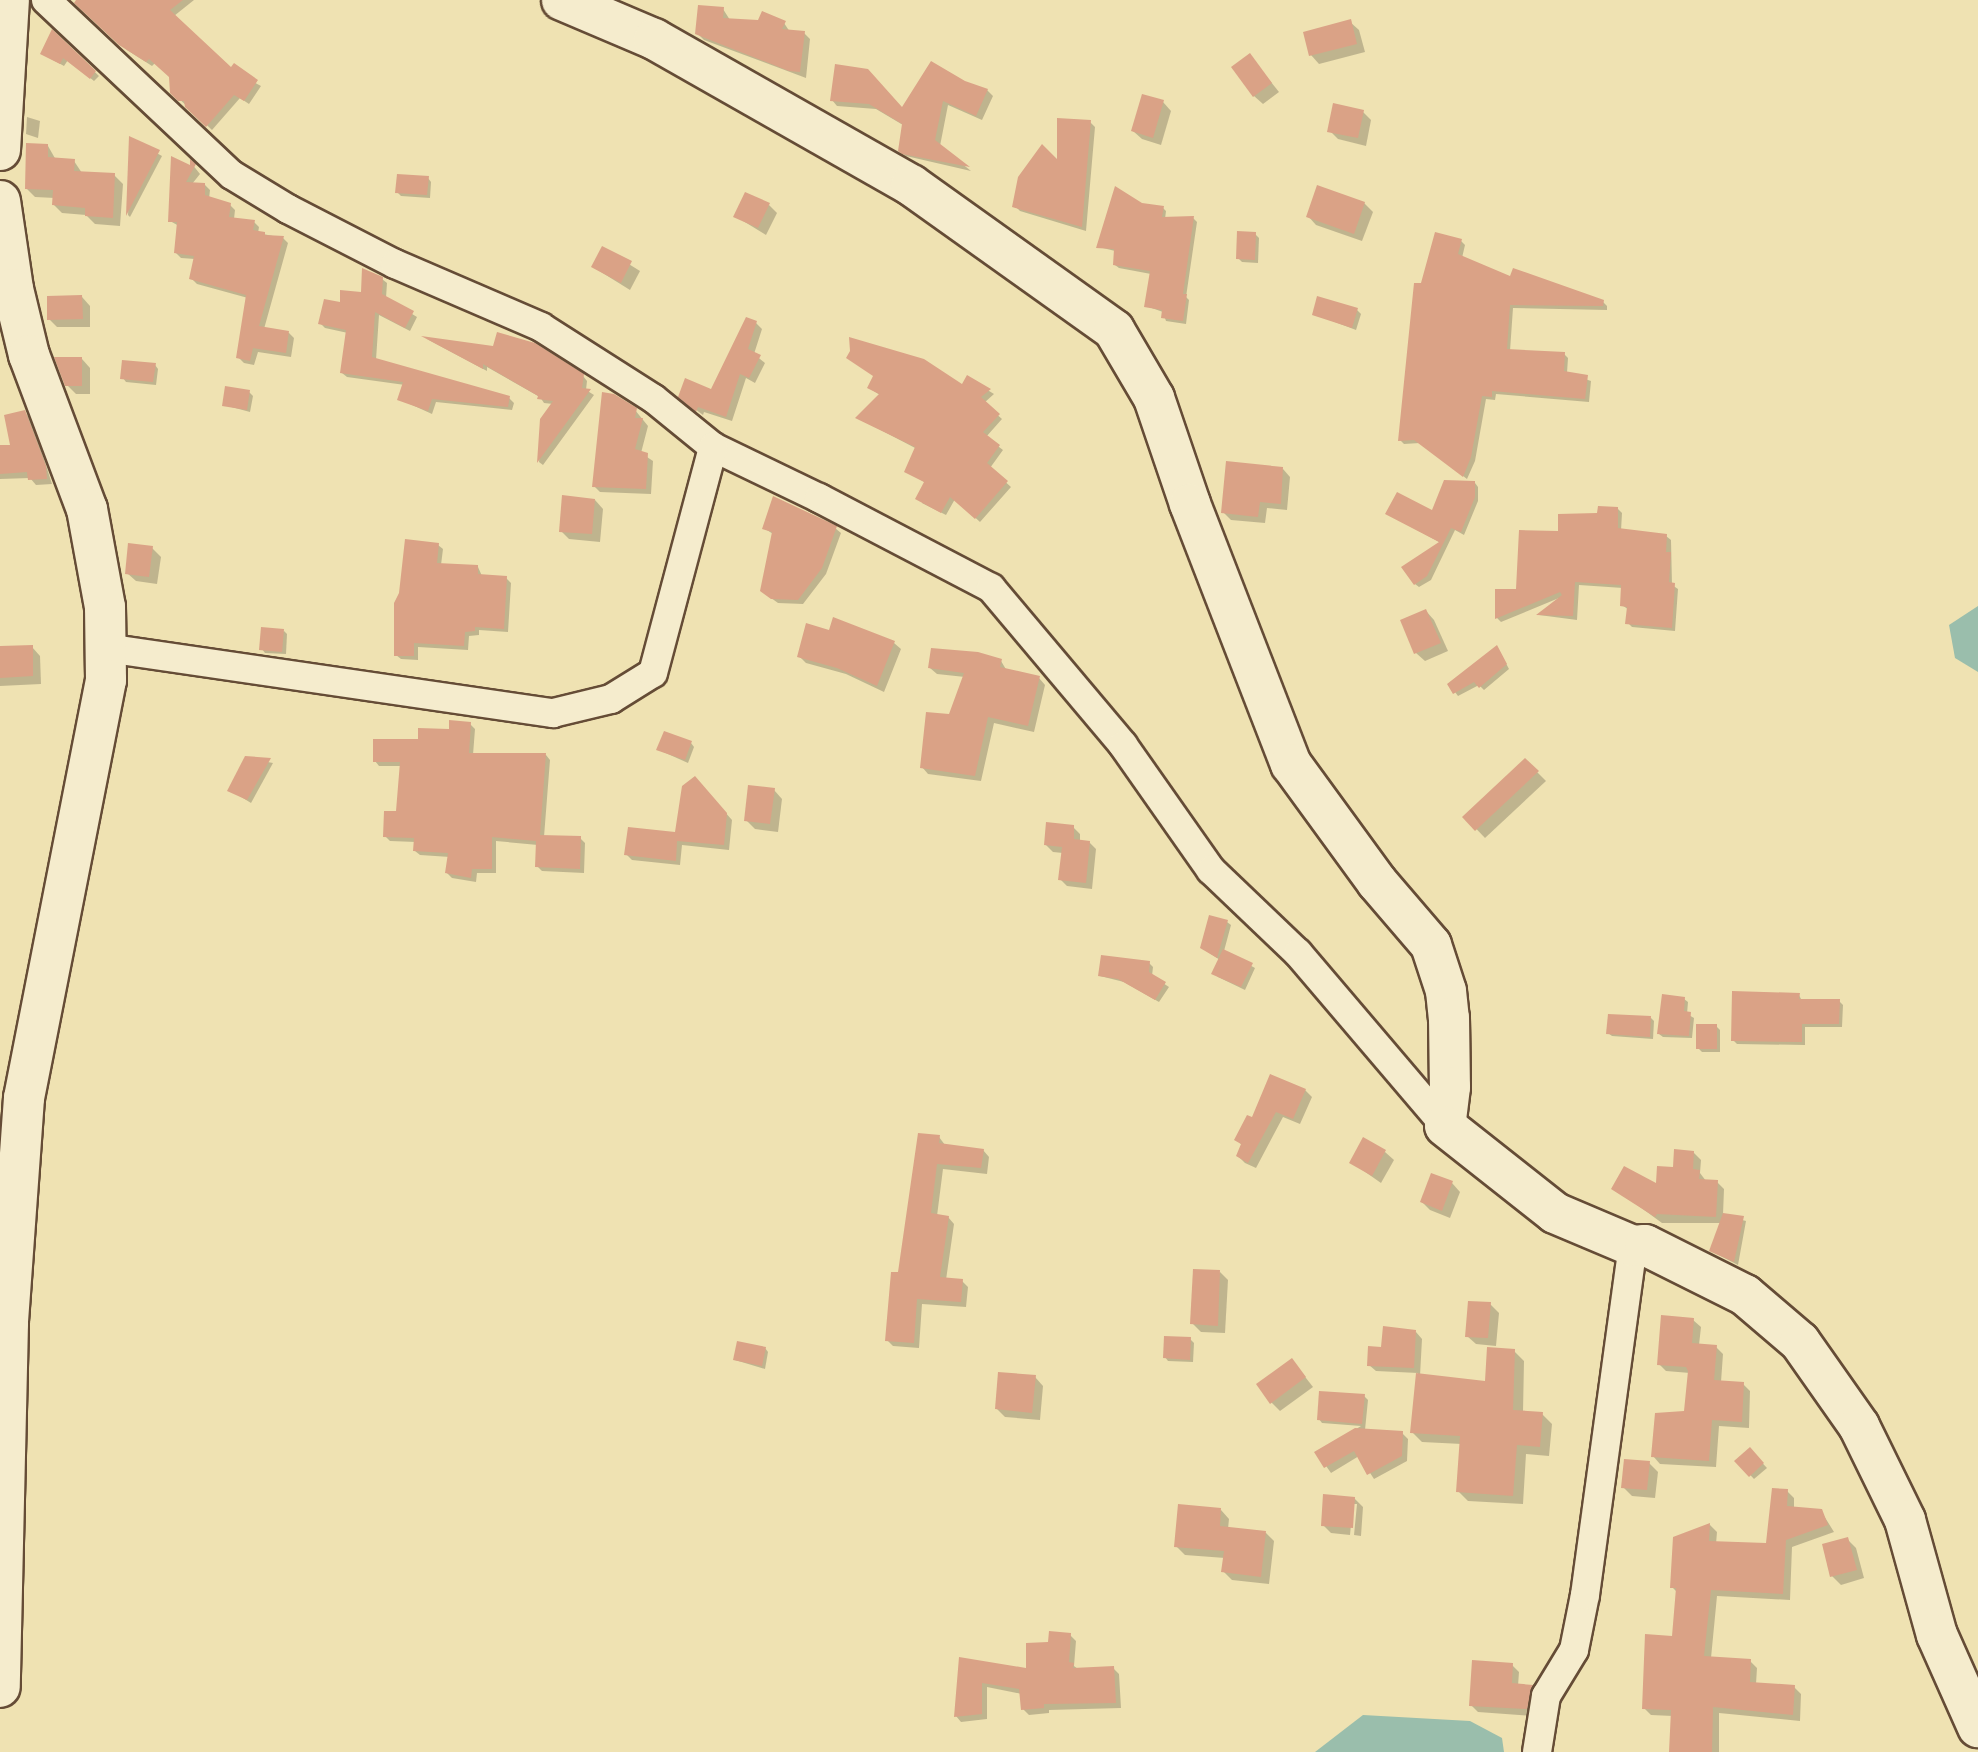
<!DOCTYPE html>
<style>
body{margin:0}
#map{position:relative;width:1978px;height:1752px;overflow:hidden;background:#efe2b2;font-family:"Old Standard TT",serif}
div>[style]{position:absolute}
.water>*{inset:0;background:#9abeac}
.shadow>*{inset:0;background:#0003}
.building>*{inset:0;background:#daa286}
.roads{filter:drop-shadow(2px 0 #654c36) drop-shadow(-2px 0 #654c36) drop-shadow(0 2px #654c36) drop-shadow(0 -2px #654c36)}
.street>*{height:28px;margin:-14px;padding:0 14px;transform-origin:14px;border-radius:14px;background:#f5eccd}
.secondary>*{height:40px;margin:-20px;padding:0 20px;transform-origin:20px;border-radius:20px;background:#f5eccd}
span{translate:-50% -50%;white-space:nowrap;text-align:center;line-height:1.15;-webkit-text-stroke:6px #f5eccd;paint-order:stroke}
</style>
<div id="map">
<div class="water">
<div style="clip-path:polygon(1978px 606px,1978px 672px,1955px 658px,1949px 625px)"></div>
<div style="clip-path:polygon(1363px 1715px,1470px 1721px,1502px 1738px,1504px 1752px,1315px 1752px)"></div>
</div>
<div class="shadow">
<div style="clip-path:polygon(76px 0,194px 0,174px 16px,231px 70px,261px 86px,249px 104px,240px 98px,212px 130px,172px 92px,171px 77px,155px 63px,152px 66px,127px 50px)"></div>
<div style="clip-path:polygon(723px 9px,730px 20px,784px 23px,790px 32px,804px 33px,810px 39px,806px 78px,704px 40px,697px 33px)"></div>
<div style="clip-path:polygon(1350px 22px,1359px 30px,1365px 52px,1319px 64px,1311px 55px)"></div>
<div style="clip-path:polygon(53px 32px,99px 76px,94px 81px,68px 60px,64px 66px,42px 54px)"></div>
<div style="clip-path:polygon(1250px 56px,1279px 92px,1263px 104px,1254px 96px)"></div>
<div style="clip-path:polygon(837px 67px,903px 110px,964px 83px,987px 90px,993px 96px,982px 120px,948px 105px,940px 146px,971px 171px,906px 156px,900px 151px,903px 125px,876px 109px,837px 106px,832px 100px)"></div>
<div style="clip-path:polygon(1163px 102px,1171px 111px,1161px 145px,1142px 139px,1133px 131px)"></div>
<div style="clip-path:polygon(1363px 112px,1371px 120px,1366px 146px,1338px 139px,1330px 131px)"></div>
<div style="clip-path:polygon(27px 117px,40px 121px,38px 138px,26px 134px)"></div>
<div style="clip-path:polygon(1090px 122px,1095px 127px,1086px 231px,1020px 211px,1015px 206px,1059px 163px)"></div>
<div style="clip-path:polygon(131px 139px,162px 156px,130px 217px,128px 215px)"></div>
<div style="clip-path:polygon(48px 146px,56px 160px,74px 161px,82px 173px,114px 175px,123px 184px,120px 226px,95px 224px,86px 215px,62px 213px,54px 205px,55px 198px,35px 197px,27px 189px)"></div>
<div style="clip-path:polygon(173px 159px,193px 168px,192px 164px,200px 174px,192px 184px,205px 185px,210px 190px,209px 199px,230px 205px,235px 210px,234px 219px,254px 222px,259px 227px,258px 233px,283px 238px,288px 243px,264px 329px,289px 333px,294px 338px,291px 357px,258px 352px,254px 365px,244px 363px,239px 358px,248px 298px,197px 284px,192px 279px,195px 259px,181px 258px,176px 253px,179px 226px,170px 221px)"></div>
<div style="clip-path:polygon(428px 178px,431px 182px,430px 198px,401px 196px,397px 192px)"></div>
<div style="clip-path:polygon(1364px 203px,1373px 212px,1362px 241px,1316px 225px,1308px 216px)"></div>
<div style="clip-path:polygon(1141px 204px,1163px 208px,1166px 211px,1165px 219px,1193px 218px,1197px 222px,1186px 297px,1189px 300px,1186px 324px,1166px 321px,1163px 312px,1146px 306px,1151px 274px,1119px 268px,1115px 265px,1115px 251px,1099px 247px)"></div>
<div style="clip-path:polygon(769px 205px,777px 213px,766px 235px,735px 216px)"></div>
<div style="clip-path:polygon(1255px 234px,1259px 238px,1258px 263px,1242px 262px,1238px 258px)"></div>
<div style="clip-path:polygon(1461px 241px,1465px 245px,1462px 258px,1511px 278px,1603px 302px,1607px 306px,1607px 310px,1513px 308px,1510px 351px,1564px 354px,1568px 358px,1567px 373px,1591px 381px,1589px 402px,1496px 394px,1495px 400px,1486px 399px,1475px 461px,1467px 479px,1420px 443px,1404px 444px,1400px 440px,1422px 286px)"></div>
<div style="clip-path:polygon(603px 248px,640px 271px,630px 290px,593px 267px)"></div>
<div style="clip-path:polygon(382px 279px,387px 283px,386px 298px,417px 317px,410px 331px,379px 315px,376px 360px,509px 398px,514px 403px,512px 410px,436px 402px,432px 414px,399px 399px,405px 385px,347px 377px,342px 373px,348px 333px,325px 328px,321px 324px,341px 304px)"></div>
<div style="clip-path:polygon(82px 297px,90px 306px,90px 327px,57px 327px,49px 319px)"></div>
<div style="clip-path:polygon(1357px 310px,1361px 314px,1356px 330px,1314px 314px)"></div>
<div style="clip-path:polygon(756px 323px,762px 329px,754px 354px,765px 363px,755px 383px,746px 378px,732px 421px,704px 412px,703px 415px,687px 403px,712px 391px)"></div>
<div style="clip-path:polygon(427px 339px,583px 376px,587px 381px,586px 390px,594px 395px,543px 465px,539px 462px,542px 420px,553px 404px,544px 403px,540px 397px,487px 367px,487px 371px)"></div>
<div style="clip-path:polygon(82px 359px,90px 368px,90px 394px,76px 394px,67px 385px)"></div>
<div style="clip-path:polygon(155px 365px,158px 369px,156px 385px,126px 382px,123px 378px)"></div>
<div style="clip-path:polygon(968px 378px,994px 394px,984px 403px,1002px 419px,986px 437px,1003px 450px,990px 468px,1011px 487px,980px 522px,955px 499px,946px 515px,922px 503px,926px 483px,906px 471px,917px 449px,858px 418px,880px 395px,869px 388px,963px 387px)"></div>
<div style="clip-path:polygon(249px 392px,253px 396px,250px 412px,224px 405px)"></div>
<div style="clip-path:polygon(635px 410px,648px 426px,641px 453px,653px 461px,651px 494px,600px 492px,594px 486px)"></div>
<div style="clip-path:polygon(25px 413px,31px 419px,52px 484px,36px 485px,30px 478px,0 479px,0 447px,12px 446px)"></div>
<div style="clip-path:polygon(1283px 469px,1290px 477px,1287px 510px,1267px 508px,1265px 523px,1231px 520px,1223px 512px)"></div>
<div style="clip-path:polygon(1475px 483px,1478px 487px,1478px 501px,1464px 535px,1455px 530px,1431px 580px,1419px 587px,1415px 584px,1441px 543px,1388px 514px,1434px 513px)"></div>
<div style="clip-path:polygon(595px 500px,603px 509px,600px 542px,569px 539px,561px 531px)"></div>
<div style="clip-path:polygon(1618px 509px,1622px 513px,1621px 531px,1666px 536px,1671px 540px,1672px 585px,1678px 589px,1675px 631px,1632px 627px,1628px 623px,1629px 610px,1622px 605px,1623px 588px,1579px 585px,1577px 620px,1539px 615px,1559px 598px,1501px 622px,1497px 618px,1497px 591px,1518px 591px,1560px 533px)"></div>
<div style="clip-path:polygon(764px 528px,835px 528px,841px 533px,826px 574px,803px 604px,778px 603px,767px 595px,773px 534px)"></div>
<div style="clip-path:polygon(438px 545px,443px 549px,441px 565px,478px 567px,482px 576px,506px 578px,511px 583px,508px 632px,479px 630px,479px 635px,469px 636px,468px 650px,418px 647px,418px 660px,401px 659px,396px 655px,401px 594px)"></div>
<div style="clip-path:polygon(152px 548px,161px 557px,157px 584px,136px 581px,127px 573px)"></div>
<div style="clip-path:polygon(1426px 611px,1434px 620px,1448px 651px,1425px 661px,1416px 653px)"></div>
<div style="clip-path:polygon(284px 631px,287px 634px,286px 654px,265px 653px,262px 649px)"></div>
<div style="clip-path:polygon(830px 633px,894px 643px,901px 649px,884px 692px,846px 674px,806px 663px,799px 656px)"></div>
<div style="clip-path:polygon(32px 647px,40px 656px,41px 684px,0 686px,0 648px)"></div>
<div style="clip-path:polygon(1500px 652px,1509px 669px,1484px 690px,1479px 685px,1458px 696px,1455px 692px)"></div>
<div style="clip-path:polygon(1001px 661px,1007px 671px,1039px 678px,1045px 685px,1034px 732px,994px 723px,981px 781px,928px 774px,922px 767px,950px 716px,965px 677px,937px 674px,930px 668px)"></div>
<div style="clip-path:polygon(470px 724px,475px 729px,473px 755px,546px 755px,550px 760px,544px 837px,580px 838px,585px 843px,584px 873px,542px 871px,537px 866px,538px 845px,496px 841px,496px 873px,477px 873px,476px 882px,452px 878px,447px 873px,450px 857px,420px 855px,415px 851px,416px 842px,390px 841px,385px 836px,398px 813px,402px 766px,379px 766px,375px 761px)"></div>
<div style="clip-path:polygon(691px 743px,694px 747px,688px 763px,659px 750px)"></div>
<div style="clip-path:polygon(246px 758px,273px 763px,251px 803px,230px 790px)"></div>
<div style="clip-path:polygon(1525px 760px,1546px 781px,1485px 838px,1465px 817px)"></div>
<div style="clip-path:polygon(700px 784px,732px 820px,729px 850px,682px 845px,680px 865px,632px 860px,627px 855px,677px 835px)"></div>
<div style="clip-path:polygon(774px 790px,782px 799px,778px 832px,755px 829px,746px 820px)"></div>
<div style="clip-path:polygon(1073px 827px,1080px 834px,1080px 842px,1089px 842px,1096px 849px,1092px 889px,1067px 886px,1060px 879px,1063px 853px,1053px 852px,1046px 845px)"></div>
<div style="clip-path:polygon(1227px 922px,1231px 925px,1224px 951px,1255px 968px,1245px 990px,1218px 977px,1214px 973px,1220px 960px,1202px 948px)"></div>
<div style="clip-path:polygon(1149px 963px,1153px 967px,1152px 976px,1169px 987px,1159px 1002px,1124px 982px,1100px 976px)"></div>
<div style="clip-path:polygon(1799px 995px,1802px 1001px,1839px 1001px,1843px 1005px,1842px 1027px,1805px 1027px,1805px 1045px,1737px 1044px,1733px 1040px)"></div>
<div style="clip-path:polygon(1684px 999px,1688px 1002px,1687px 1014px,1694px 1018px,1692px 1038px,1663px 1037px,1659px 1034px)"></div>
<div style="clip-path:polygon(1651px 1018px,1654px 1021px,1653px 1039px,1612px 1036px,1608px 1033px)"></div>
<div style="clip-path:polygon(1716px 1026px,1720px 1030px,1720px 1052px,1702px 1052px,1698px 1048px)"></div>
<div style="clip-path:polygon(1305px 1090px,1312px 1097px,1300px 1124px,1283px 1117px,1256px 1168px,1245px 1163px,1238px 1156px,1242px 1145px,1236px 1139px,1253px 1120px)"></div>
<div style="clip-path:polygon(939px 1137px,945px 1145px,983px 1150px,989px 1157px,987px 1174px,943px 1169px,937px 1216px,948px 1217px,954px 1224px,946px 1280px,962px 1281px,968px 1287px,966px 1307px,922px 1304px,919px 1348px,893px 1346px,887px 1340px,900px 1274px)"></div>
<div style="clip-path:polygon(1385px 1152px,1394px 1160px,1381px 1183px,1351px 1162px)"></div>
<div style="clip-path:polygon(1693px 1152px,1701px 1160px,1700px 1173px,1706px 1181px,1717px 1182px,1724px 1189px,1723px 1215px,1746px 1221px,1738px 1265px,1711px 1251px,1721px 1223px,1662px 1223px,1614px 1188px,1658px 1186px)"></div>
<div style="clip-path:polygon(1452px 1183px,1460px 1192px,1450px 1218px,1430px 1210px,1422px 1202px)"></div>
<div style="clip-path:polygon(1220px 1272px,1228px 1280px,1225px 1333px,1201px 1332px,1192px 1323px)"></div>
<div style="clip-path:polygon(1490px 1304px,1499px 1313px,1496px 1346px,1476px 1344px,1467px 1336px)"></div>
<div style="clip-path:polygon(1693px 1320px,1701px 1327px,1699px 1345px,1716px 1347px,1723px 1354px,1721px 1382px,1743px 1384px,1750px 1391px,1749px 1428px,1719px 1426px,1716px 1467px,1660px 1464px,1653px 1456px,1686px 1413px,1690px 1373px,1666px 1371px,1659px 1364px)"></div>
<div style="clip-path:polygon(1416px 1332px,1422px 1339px,1420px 1376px,1487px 1383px,1514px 1351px,1524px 1361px,1523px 1412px,1542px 1414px,1552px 1424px,1549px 1456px,1526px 1454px,1523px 1504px,1468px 1501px,1458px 1491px,1462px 1444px,1422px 1442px,1412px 1432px,1418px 1373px,1376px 1371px,1369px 1365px,1383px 1349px)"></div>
<div style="clip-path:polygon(1190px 1339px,1194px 1343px,1193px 1362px,1168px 1361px,1165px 1357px)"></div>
<div style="clip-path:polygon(765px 1348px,768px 1352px,765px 1369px,735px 1360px)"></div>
<div style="clip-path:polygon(1292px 1360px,1313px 1387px,1280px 1411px,1271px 1402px)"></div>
<div style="clip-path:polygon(1035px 1377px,1043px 1386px,1040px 1420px,1005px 1417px,997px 1409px)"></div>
<div style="clip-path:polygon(1364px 1396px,1368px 1400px,1365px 1430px,1402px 1433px,1408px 1439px,1407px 1461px,1374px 1479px,1359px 1456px,1331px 1473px,1317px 1453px,1361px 1426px,1322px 1423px,1319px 1419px)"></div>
<div style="clip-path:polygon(1750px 1450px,1767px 1468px,1754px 1479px,1737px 1461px)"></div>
<div style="clip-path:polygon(1649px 1463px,1658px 1472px,1655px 1498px,1632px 1496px,1623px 1487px)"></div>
<div style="clip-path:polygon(1787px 1491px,1794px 1498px,1794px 1508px,1821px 1511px,1834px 1532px,1792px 1547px,1790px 1600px,1717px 1596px,1711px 1658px,1750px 1661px,1757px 1668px,1756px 1684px,1794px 1687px,1801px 1694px,1800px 1721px,1719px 1713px,1719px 1752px,1671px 1752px,1673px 1716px,1651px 1715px,1644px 1708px,1674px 1638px,1678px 1593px,1672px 1587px,1675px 1539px,1710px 1525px,1717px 1532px,1716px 1544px,1768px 1546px)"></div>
<div style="clip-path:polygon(1354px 1498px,1363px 1507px,1361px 1536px,1354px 1535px,1357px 1504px,1353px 1504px,1350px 1535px,1331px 1533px,1323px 1525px)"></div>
<div style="clip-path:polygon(1221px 1510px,1229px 1519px,1228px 1529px,1266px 1533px,1274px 1541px,1269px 1584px,1232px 1580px,1223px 1571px,1225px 1558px,1185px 1555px,1176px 1546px)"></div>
<div style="clip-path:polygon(1847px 1539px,1856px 1548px,1864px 1578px,1841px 1585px,1832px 1576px)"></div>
<div style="clip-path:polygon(1070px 1635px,1076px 1641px,1074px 1666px,1078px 1669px,1113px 1668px,1119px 1674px,1121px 1708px,1049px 1710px,1049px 1713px,1029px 1715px,1023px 1709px,1022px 1694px,987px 1687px,987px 1719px,961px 1722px,956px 1716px,961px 1659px,1028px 1671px,1050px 1644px)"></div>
<div style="clip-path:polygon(1512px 1665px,1519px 1672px,1518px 1686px,1532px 1687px,1539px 1694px,1534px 1716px,1478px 1712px,1471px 1705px)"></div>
</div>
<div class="building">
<div style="clip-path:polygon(76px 0,183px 0,170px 10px,231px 67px,234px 63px,258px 80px,244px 101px,234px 95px,206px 127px,185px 107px,184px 101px,178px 101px,170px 93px,169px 77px,149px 59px,146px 62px,119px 45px,74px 3px)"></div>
<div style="clip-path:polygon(698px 5px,724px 7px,723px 18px,758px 20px,762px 11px,786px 21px,782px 29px,805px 31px,800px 72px,789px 71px,695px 34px)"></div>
<div style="clip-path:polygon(1351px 19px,1357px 44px,1309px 56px,1303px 32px)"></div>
<div style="clip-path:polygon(52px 29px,96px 71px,90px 79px,63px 58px,60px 64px,40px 54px)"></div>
<div style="clip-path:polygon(1250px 53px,1272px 83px,1253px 97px,1231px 67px)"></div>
<div style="clip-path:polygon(931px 61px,965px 81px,988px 89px,976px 116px,943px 101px,935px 140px,970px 167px,902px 154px,898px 151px,902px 124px,869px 104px,830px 101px,835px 64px,868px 69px,902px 107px)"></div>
<div style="clip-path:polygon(1142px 94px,1164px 100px,1153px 138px,1131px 131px)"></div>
<div style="clip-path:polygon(1333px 103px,1364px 110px,1358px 138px,1327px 132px)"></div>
<div style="clip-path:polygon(1057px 118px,1091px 120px,1082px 227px,1012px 207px,1018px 177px,1042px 144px,1057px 159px)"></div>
<div style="clip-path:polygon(129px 136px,160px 150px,126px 216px)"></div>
<div style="clip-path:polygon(26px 143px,48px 144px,48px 157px,75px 159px,74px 171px,115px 173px,113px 218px,85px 216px,85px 208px,52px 205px,53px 190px,25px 189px)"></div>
<div style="clip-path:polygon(171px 156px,190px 165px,190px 159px,196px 164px,186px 182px,205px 183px,205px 195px,231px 203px,229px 217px,255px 220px,253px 230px,265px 232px,265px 235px,284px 236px,259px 326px,289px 331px,286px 353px,253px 348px,250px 361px,236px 358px,246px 295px,189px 279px,194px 256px,174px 253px,177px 222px,168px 222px)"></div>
<div style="clip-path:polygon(397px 174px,429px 176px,427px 195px,395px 193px)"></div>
<div style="clip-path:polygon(1317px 185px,1365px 202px,1354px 234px,1306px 217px)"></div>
<div style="clip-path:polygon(1115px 186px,1142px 203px,1164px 206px,1162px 217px,1194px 216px,1183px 294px,1187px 294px,1183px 321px,1161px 318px,1162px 310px,1144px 307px,1150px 271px,1113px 265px,1114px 249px,1096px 248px)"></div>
<div style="clip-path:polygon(745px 192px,770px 203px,758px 228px,733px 217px)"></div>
<div style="clip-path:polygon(1237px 231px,1256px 232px,1255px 260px,1236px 259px)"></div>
<div style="clip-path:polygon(1435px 232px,1462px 239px,1458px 254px,1510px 276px,1513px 268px,1604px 300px,1603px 306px,1510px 305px,1507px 349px,1565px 352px,1564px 371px,1588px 375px,1585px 399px,1492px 391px,1492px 397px,1482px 396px,1471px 457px,1463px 477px,1414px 440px,1398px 441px,1414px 283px,1421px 283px)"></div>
<div style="clip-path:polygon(602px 246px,632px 261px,621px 283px,591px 267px)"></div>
<div style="clip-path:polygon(362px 268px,383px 277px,382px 294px,414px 311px,405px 328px,375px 312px,372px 357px,510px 396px,508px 407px,432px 399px,428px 411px,397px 400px,403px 382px,340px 373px,346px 330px,318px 324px,324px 299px,340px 302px,340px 290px,361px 292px)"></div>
<div style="clip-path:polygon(82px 295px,83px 319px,47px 320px,47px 296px)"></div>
<div style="clip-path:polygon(1317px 296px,1358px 308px,1352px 328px,1312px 315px)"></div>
<div style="clip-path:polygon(746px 317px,757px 321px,748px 349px,761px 355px,749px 378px,740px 374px,726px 417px,698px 407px,696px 412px,678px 397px,685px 378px,711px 389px)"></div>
<div style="clip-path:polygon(497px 332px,535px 343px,584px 374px,582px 388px,591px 389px,537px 463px,540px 419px,553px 401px,537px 399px,538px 396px,483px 364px,483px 369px,421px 336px,493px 346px)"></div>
<div style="clip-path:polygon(849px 337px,924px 359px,962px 384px,967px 375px,991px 389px,981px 397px,1000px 414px,983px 432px,1000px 445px,987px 463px,1008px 481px,975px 519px,950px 497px,941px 513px,915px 499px,924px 482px,904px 472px,915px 447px,855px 418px,879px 394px,867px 388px,873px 376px,846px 358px,850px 351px)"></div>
<div style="clip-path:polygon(54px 357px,82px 357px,82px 386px,65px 386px)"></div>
<div style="clip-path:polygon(122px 360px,156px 363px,153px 382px,120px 379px)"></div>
<div style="clip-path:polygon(225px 386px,250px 390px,247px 410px,222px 406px)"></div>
<div style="clip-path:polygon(602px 392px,614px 394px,637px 408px,635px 418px,643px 418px,635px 449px,648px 453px,646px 489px,592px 487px)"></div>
<div style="clip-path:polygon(25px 410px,46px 466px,47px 479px,28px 480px,27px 472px,0 474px,0 445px,10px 445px,4px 415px)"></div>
<div style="clip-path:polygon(1226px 461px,1283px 467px,1281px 504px,1260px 502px,1258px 517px,1221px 513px)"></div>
<div style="clip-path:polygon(1444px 480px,1475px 481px,1475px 497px,1461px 532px,1451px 528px,1427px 576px,1414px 585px,1401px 567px,1439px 542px,1385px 514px,1397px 492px,1432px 510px)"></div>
<div style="clip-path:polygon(562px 495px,595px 499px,592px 534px,559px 532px)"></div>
<div style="clip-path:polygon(773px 496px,837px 526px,822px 568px,798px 600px,771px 599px,760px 591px,772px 532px,762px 529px)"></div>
<div style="clip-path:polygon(1598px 506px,1618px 507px,1618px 528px,1667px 534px,1666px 552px,1671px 552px,1669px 582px,1675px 583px,1672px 628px,1625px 624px,1627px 607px,1620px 606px,1621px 585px,1575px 582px,1573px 616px,1536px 615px,1562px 595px,1560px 592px,1495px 619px,1495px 589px,1516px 589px,1519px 530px,1558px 531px,1558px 514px,1597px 513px)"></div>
<div style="clip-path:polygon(405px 539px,439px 543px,437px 563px,478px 565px,478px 574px,507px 576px,504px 629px,475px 627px,475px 631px,465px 632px,464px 646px,414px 643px,414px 656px,394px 656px,394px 603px,399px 593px)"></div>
<div style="clip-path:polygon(128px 543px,153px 546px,149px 577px,125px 574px)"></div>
<div style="clip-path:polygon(1426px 609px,1441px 643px,1414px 654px,1400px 620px)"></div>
<div style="clip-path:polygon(833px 617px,895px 641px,877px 686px,837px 668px,797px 657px,806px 623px,829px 630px)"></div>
<div style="clip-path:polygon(261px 627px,284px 629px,282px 652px,259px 650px)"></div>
<div style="clip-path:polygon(33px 645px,33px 676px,0 678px,0 646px)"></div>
<div style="clip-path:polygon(1497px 645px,1507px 664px,1479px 688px,1474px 682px,1453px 694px,1447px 684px)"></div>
<div style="clip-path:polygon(931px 648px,978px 652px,1002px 659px,1000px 667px,1040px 676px,1028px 726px,988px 717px,975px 776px,920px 768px,926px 712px,949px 714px,964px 673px,928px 668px)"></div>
<div style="clip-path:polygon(449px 720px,471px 722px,469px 753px,546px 753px,540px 835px,581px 836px,580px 869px,535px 867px,536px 841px,492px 837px,492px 869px,472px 869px,471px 878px,445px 873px,448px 853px,413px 851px,414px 838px,383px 837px,384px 811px,396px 811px,400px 762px,373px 762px,373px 739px,418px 739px,418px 728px,449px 729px)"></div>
<div style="clip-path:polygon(664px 731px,692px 741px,685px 760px,656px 750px)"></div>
<div style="clip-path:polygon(245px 756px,271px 758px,247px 800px,227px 791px)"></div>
<div style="clip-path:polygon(1525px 758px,1539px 771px,1475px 831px,1462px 817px)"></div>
<div style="clip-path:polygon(695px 776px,727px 813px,724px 845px,677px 841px,676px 861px,624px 855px,628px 827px,675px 832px,682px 786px)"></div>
<div style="clip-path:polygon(748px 785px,775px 788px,770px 824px,744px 821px)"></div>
<div style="clip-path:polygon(1046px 822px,1074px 825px,1074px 839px,1090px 841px,1086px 883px,1058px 880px,1062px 847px,1044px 845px)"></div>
<div style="clip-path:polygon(1209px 915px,1228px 920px,1217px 958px,1200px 948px)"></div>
<div style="clip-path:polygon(1223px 949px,1253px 963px,1241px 987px,1211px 974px)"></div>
<div style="clip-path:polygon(1101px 955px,1150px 961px,1149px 972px,1166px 982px,1155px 1000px,1118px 979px,1098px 976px)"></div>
<div style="clip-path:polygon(1732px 991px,1800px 993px,1799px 999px,1840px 999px,1839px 1024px,1802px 1024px,1802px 1042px,1731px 1041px)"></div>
<div style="clip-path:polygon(1662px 994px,1685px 997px,1684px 1011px,1691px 1012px,1689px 1036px,1657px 1034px)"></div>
<div style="clip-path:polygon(1608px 1014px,1651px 1016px,1650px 1037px,1606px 1034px)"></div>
<div style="clip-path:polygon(1696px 1024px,1717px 1024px,1717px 1049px,1696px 1049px)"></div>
<div style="clip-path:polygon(1270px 1074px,1306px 1089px,1293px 1119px,1276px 1112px,1248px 1163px,1236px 1156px,1241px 1144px,1234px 1140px,1247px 1115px,1252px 1117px)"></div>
<div style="clip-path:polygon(918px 1133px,940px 1135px,939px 1143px,984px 1149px,981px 1168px,937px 1164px,931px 1213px,949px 1216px,940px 1277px,963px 1279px,961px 1302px,917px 1299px,914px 1343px,885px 1341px,891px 1272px,898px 1272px)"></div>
<div style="clip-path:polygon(1363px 1137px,1386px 1150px,1372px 1176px,1349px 1163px)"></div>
<div style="clip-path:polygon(1674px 1149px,1694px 1151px,1693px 1169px,1700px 1170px,1699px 1179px,1718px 1180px,1716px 1217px,1657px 1214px,1655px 1217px,1611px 1189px,1624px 1166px,1656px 1183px,1657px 1166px,1673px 1167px)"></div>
<div style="clip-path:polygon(1431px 1173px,1453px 1181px,1442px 1211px,1420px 1202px)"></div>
<div style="clip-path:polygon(1723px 1213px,1744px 1216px,1734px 1262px,1709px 1251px)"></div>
<div style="clip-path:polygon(1193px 1269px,1220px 1270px,1218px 1326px,1190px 1324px)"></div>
<div style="clip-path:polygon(1468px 1301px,1491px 1302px,1488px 1338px,1465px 1337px)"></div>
<div style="clip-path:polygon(1661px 1315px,1694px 1318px,1692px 1343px,1717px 1345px,1714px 1380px,1744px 1382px,1742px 1422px,1712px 1420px,1709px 1461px,1651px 1457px,1655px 1413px,1684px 1411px,1688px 1371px,1686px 1367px,1657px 1365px)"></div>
<div style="clip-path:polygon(1383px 1326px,1416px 1330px,1414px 1368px,1367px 1366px,1368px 1346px,1381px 1347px)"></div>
<div style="clip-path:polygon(1164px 1336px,1191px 1337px,1190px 1360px,1163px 1358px)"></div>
<div style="clip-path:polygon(737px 1341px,766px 1347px,762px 1366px,733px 1360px)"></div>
<div style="clip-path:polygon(1487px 1347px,1515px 1349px,1513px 1410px,1543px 1412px,1540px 1447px,1517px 1445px,1513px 1496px,1456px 1492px,1460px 1436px,1410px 1433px,1416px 1373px,1485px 1381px)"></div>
<div style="clip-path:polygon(1292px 1358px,1306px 1377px,1270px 1404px,1256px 1384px)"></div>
<div style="clip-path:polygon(998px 1372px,1036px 1375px,1032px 1413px,995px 1409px)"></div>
<div style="clip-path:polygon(1319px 1391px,1365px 1394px,1362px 1424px,1317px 1420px)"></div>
<div style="clip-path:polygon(1355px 1428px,1403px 1431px,1402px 1456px,1367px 1475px,1354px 1451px,1324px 1468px,1314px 1452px)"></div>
<div style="clip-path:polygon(1750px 1447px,1764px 1463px,1749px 1477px,1734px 1461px)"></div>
<div style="clip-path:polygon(1624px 1459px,1650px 1461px,1647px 1490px,1621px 1488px)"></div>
<div style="clip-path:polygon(1772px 1488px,1788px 1489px,1787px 1506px,1822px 1509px,1828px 1525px,1786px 1540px,1783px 1594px,1711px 1590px,1704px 1656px,1751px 1659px,1750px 1682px,1795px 1685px,1793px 1715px,1713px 1707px,1712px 1752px,1669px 1752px,1671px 1710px,1642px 1709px,1645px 1634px,1672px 1636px,1676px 1588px,1670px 1588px,1673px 1537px,1710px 1523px,1709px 1541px,1766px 1543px)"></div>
<div style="clip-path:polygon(1323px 1494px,1355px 1497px,1353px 1528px,1321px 1526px)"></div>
<div style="clip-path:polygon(1178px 1504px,1221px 1508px,1220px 1526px,1266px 1531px,1261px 1577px,1221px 1572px,1224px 1551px,1174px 1547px)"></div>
<div style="clip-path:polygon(1848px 1537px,1857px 1570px,1830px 1577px,1822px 1544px)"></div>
<div style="clip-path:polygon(1049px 1631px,1071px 1633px,1069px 1662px,1074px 1663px,1073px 1668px,1114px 1666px,1116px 1703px,1044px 1704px,1044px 1708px,1021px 1710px,1019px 1689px,982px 1683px,982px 1714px,954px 1717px,959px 1657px,1026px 1668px,1026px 1643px,1048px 1642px)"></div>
<div style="clip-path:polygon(1472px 1660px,1513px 1663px,1512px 1683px,1533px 1685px,1527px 1709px,1469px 1706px)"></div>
</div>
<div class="roads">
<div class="street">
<div style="left:46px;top:0;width:255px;rotate:43.3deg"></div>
<div style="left:232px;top:175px;width:66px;rotate:31.3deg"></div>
<div style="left:288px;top:209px;width:120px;rotate:27.2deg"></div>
<div style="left:395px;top:264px;width:159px;rotate:23.3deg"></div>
<div style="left:541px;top:327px;width:134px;rotate:32.5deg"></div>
<div style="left:654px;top:399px;width:76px;rotate:39.1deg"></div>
<div style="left:713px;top:447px;width:118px;rotate:25.7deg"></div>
<div style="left:819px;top:498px;width:194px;rotate:27.6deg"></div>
<div style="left:991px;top:588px;width:205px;rotate:49.9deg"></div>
<div style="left:1123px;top:745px;width:153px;rotate:54.9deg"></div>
<div style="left:1211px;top:870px;width:120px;rotate:43.7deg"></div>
<div style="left:1298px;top:953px;width:227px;rotate:49.6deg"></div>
<div style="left:106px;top:648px;width:452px;rotate:8.3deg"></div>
<div style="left:553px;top:713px;width:60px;rotate:-13.6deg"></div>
<div style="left:611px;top:699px;width:49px;rotate:-31.8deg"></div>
<div style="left:653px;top:673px;width:234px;rotate:-75.1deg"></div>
<div style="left:1537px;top:1752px;width:57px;rotate:-80.9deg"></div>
<div style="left:1546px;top:1696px;width:54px;rotate:-58.7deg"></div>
<div style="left:1574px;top:1650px;width:56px;rotate:-78.7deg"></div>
<div style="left:1585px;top:1595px;width:352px;rotate:-82.2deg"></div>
</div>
<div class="secondary">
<div style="left:562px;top:0;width:100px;rotate:23deg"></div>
<div style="left:654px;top:39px;width:296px;rotate:29.6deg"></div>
<div style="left:911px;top:185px;width:249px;rotate:35.5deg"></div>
<div style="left:1114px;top:330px;width:79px;rotate:59.5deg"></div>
<div style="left:1154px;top:398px;width:112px;rotate:71.2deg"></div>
<div style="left:1190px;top:504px;width:279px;rotate:68.8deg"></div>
<div style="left:1291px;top:764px;width:146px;rotate:53.9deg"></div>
<div style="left:1377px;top:882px;width:83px;rotate:49.4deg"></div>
<div style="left:1431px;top:945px;width:48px;rotate:71.9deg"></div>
<div style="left:1446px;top:991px;width:27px;rotate:84deg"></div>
<div style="left:1449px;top:1018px;width:69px;rotate:89.2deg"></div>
<div style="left:1450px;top:1087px;width:39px;rotate:97deg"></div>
<div style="left:1445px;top:1126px;width:140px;rotate:38.3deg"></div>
<div style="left:1555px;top:1213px;width:85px;rotate:22.9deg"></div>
<div style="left:1633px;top:1246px;width:12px;rotate:-5deg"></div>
<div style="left:1645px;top:1245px;width:112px;rotate:26.6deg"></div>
<div style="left:1745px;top:1295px;width:72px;rotate:40.5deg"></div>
<div style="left:1800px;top:1342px;width:103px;rotate:54.9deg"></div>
<div style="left:1859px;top:1426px;width:105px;rotate:63.9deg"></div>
<div style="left:1905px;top:1520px;width:119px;rotate:74.5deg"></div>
<div style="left:1937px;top:1635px;width:101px;rotate:66deg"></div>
<div style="left:0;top:150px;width:150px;rotate:-86.6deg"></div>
<div style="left:0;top:201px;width:89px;rotate:81.6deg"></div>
<div style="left:13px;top:289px;width:68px;rotate:76.4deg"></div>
<div style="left:29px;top:355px;width:165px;rotate:69.4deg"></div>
<div style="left:87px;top:509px;width:100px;rotate:79.6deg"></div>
<div style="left:105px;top:607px;width:73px;rotate:89.2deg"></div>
<div style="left:106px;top:680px;width:426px;rotate:101.1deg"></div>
<div style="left:24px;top:1098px;width:226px;rotate:94.1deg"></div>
<div style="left:8px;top:1323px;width:364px;rotate:91.3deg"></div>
</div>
</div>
</div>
